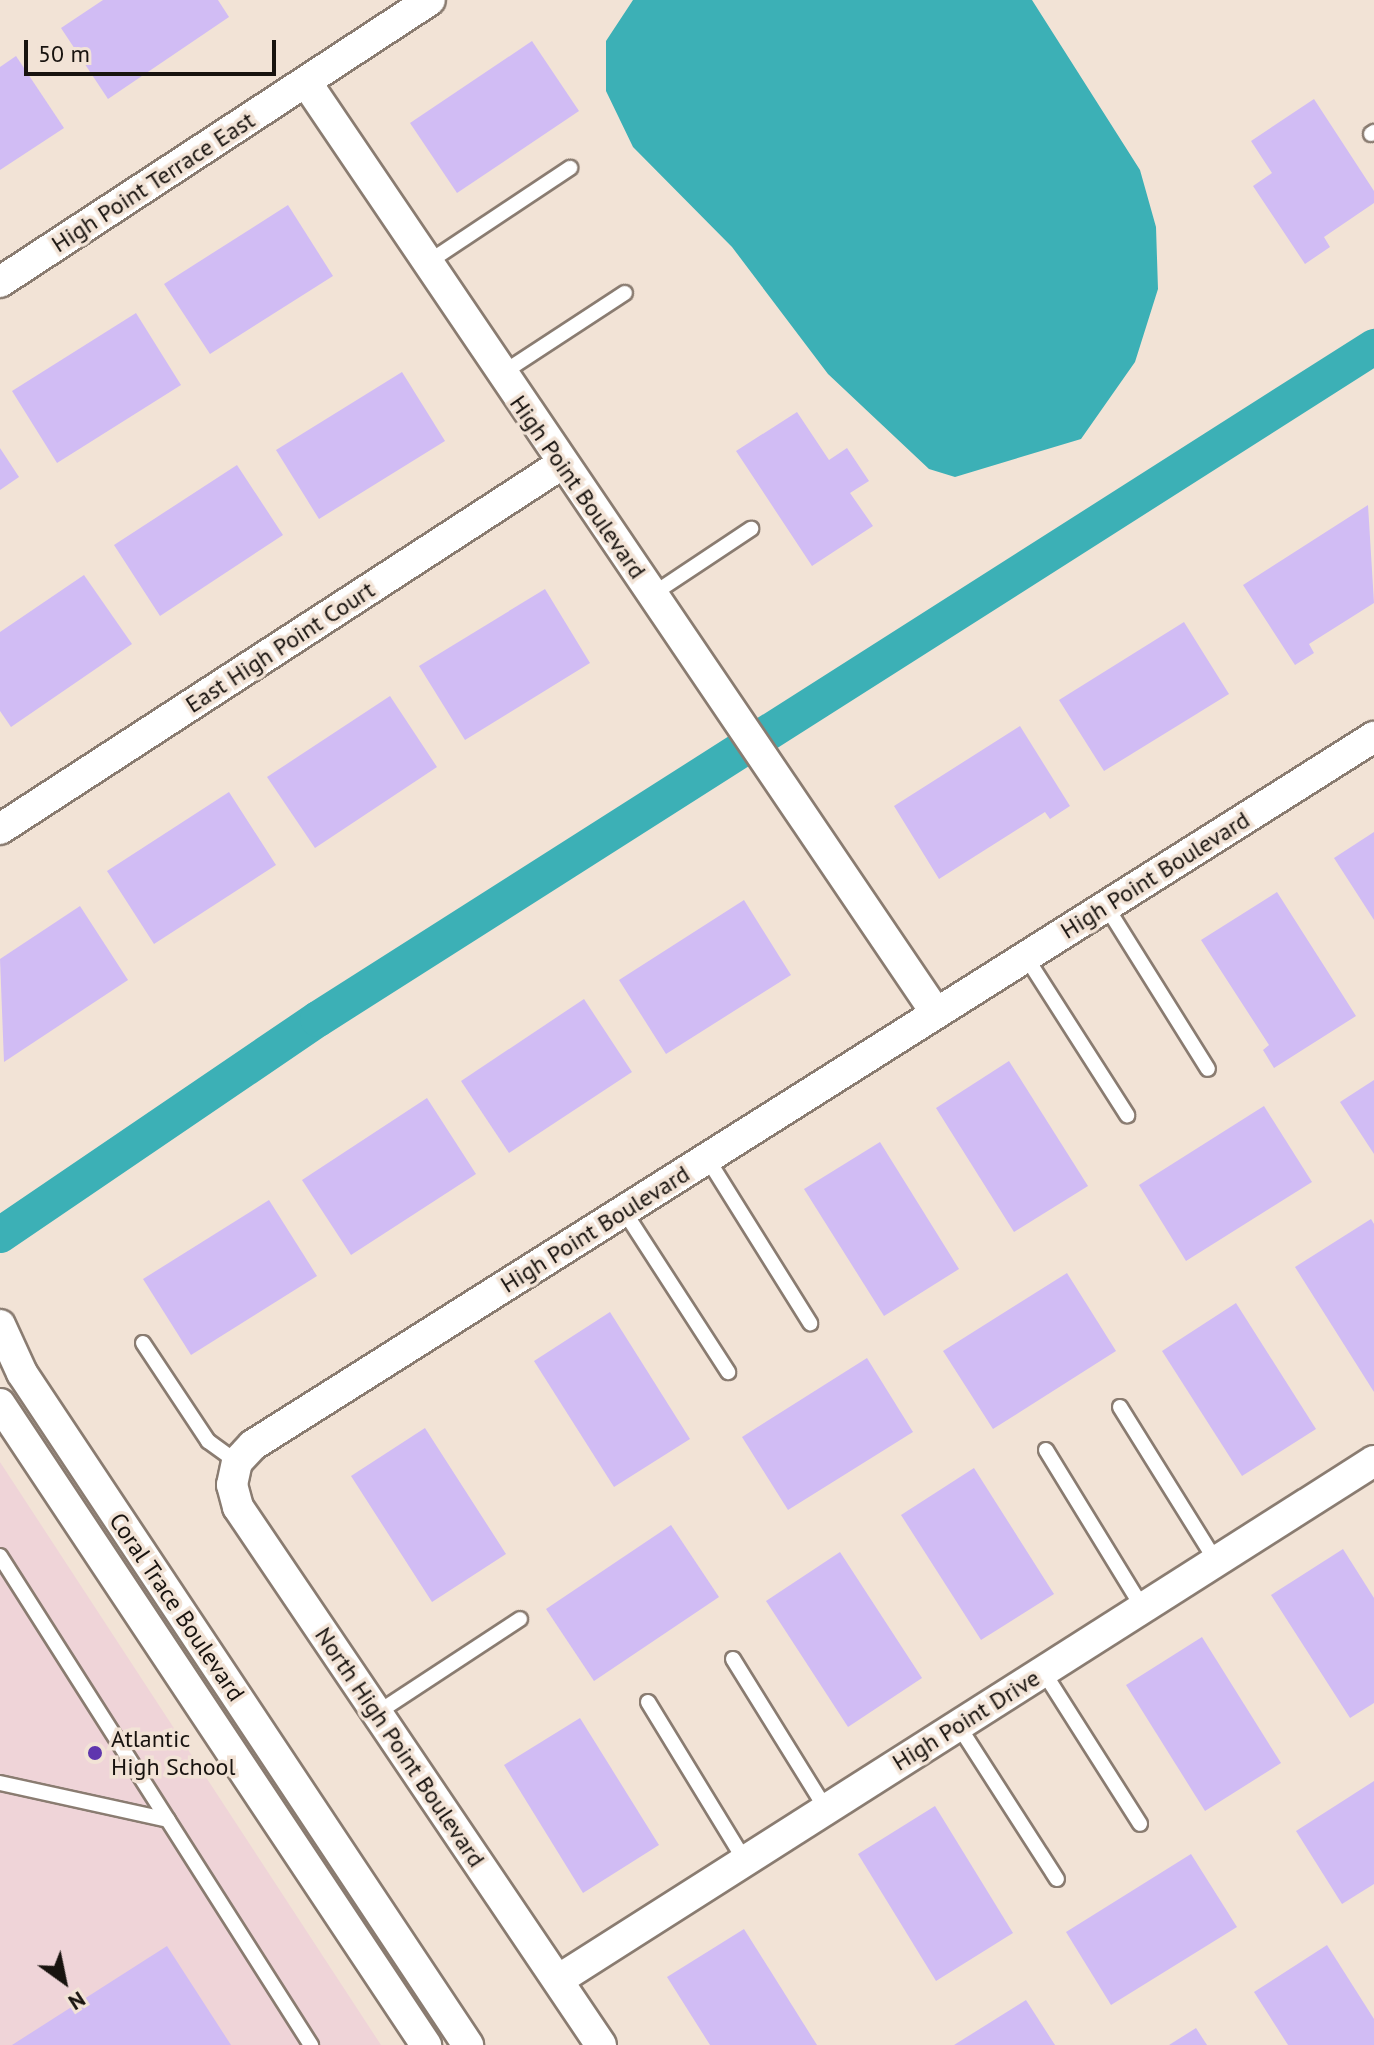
<!DOCTYPE html>
<style>
body{margin:0}
#map{position:relative;width:1374px;height:2045px;overflow:hidden;background:#f2e3d6;font-family:"PT Sans",sans-serif}
div>[style]{position:absolute}
.education>*{inset:0;background:#efd4d8}
.water>*{inset:0;background:#3cb0b6}
.canal>*{height:36px;margin:-18px;padding:0 18px;transform-origin:18px;border-radius:18px;background:#3cb0b6}
.building>*{inset:0;background:#d1bcf4}
.roads{filter:drop-shadow(2px 0 #8a7c71) drop-shadow(-2px 0 #8a7c71) drop-shadow(0 2px #8a7c71) drop-shadow(0 -2px #8a7c71)}
.lane>*{height:14px;margin:-7px;padding:0 7px;transform-origin:7px;border-radius:7px;background:#fff}
.street>*{height:30px;margin:-15px;padding:0 15px;transform-origin:15px;border-radius:15px;background:#fff}
.dots>*{width:22px;height:22px;translate:-50% -50%;box-sizing:border-box;border:4px solid #f2e3d6;border-radius:50%}
span{translate:-50% -50%;white-space:nowrap;text-align:center;line-height:1.15;-webkit-text-stroke:7px #f2e3d6;paint-order:stroke}
.street-label{font-size:24px;color:#18130f}
.poi-label{font-size:24px;color:#18130f}
.left{translate:0 -50%;text-align:left}
.north{position:absolute;left:24px;top:1941px;width:80px;height:80px;-webkit-text-stroke:6px #f2e3d6;paint-order:stroke;rotate:147deg;font-size:22px;font-weight:700;line-height:32px;text-align:center;color:#18130f}
.north::after{content:'';display:block;margin:auto;width:28px;height:36px;background:#18130f;clip-path:polygon(50% 0,100% 100%,50% 72%,0 100%)}
.scale{position:absolute;left:24px;top:40px;width:252px;height:36px;box-sizing:border-box;border:4px solid #18130f;border-top:0;padding-left:10px;font-size:24px;line-height:28px;white-space:nowrap;color:#18130f;-webkit-text-stroke:6px #f2e3d6;paint-order:stroke}
</style>
<div id="map">
<div class="education">
<div style="clip-path:polygon(0 1462px,381px 2045px,0 2045px)"></div>
</div>
<div class="water">
<div style="clip-path:polygon(633px 0,1032px 0,1140px 170px,1156px 227px,1158px 289px,1135px 362px,1081px 439px,955px 477px,929px 469px,828px 374px,732px 247px,633px 147px,606px 91px,606px 41px)"></div>
</div>
<div class="canal">
<div style="left:0;top:1235px;width:384px;rotate:-34.2deg"></div>
<div style="left:318px;top:1019px;width:1252px;rotate:-32.47deg"></div>
</div>
<div class="building">
<div style="clip-path:polygon(103px 0,218px 0,229px 17px,108px 99px,61px 28px)"></div>
<div style="clip-path:polygon(532px 41px,579px 111px,457px 193px,410px 123px)"></div>
<div style="clip-path:polygon(16px 56px,64px 128px,0 170px,0 67px)"></div>
<div style="clip-path:polygon(1314px 99px,1374px 191px,1374px 203px,1324px 237px,1330px 247px,1305px 264px,1253px 186px,1272px 173px,1251px 141px)"></div>
<div style="clip-path:polygon(288px 205px,333px 276px,210px 354px,164px 284px)"></div>
<div style="clip-path:polygon(136px 313px,181px 385px,57px 463px,12px 391px)"></div>
<div style="clip-path:polygon(402px 372px,445px 441px,319px 519px,276px 450px)"></div>
<div style="clip-path:polygon(797px 412px,829px 460px,847px 448px,869px 481px,850px 493px,873px 526px,812px 566px,736px 451px)"></div>
<div style="clip-path:polygon(0 448px,19px 477px,0 490px)"></div>
<div style="clip-path:polygon(237px 465px,283px 535px,160px 616px,114px 545px)"></div>
<div style="clip-path:polygon(1368px 505px,1374px 603px,1309px 644px,1314px 653px,1295px 665px,1243px 585px)"></div>
<div style="clip-path:polygon(84px 575px,132px 644px,11px 727px,0 711px,0 632px)"></div>
<div style="clip-path:polygon(545px 589px,590px 663px,465px 740px,419px 666px)"></div>
<div style="clip-path:polygon(1184px 622px,1229px 694px,1104px 771px,1059px 700px)"></div>
<div style="clip-path:polygon(390px 696px,437px 767px,315px 848px,267px 777px)"></div>
<div style="clip-path:polygon(1020px 726px,1070px 806px,1050px 819px,1045px 812px,939px 879px,894px 806px)"></div>
<div style="clip-path:polygon(229px 792px,276px 865px,154px 944px,107px 871px)"></div>
<div style="clip-path:polygon(1374px 832px,1374px 920px,1334px 858px)"></div>
<div style="clip-path:polygon(1277px 892px,1356px 1016px,1274px 1068px,1263px 1050px,1269px 1045px,1201px 940px)"></div>
<div style="clip-path:polygon(744px 900px,791px 975px,666px 1054px,619px 980px)"></div>
<div style="clip-path:polygon(80px 906px,128px 980px,4px 1062px,0 959px)"></div>
<div style="clip-path:polygon(584px 999px,632px 1072px,509px 1153px,461px 1081px)"></div>
<div style="clip-path:polygon(1009px 1061px,1088px 1186px,1014px 1232px,936px 1108px)"></div>
<div style="clip-path:polygon(1374px 1080px,1374px 1154px,1340px 1102px)"></div>
<div style="clip-path:polygon(427px 1098px,476px 1174px,351px 1255px,302px 1180px)"></div>
<div style="clip-path:polygon(1264px 1106px,1312px 1182px,1186px 1261px,1139px 1185px)"></div>
<div style="clip-path:polygon(880px 1142px,959px 1269px,884px 1316px,804px 1189px)"></div>
<div style="clip-path:polygon(269px 1200px,317px 1276px,191px 1355px,143px 1279px)"></div>
<div style="clip-path:polygon(1371px 1219px,1374px 1224px,1374px 1392px,1295px 1267px)"></div>
<div style="clip-path:polygon(1067px 1273px,1116px 1351px,993px 1429px,943px 1351px)"></div>
<div style="clip-path:polygon(1236px 1303px,1316px 1429px,1242px 1476px,1162px 1351px)"></div>
<div style="clip-path:polygon(610px 1312px,690px 1439px,614px 1487px,534px 1361px)"></div>
<div style="clip-path:polygon(867px 1358px,913px 1432px,788px 1510px,742px 1437px)"></div>
<div style="clip-path:polygon(425px 1428px,506px 1554px,432px 1602px,351px 1476px)"></div>
<div style="clip-path:polygon(974px 1468px,1054px 1594px,981px 1640px,901px 1515px)"></div>
<div style="clip-path:polygon(671px 1525px,719px 1597px,594px 1681px,546px 1609px)"></div>
<div style="clip-path:polygon(1343px 1549px,1374px 1598px,1374px 1703px,1350px 1718px,1271px 1595px)"></div>
<div style="clip-path:polygon(840px 1552px,922px 1678px,848px 1727px,766px 1601px)"></div>
<div style="clip-path:polygon(1202px 1637px,1281px 1763px,1205px 1811px,1126px 1685px)"></div>
<div style="clip-path:polygon(580px 1718px,659px 1845px,583px 1893px,504px 1765px)"></div>
<div style="clip-path:polygon(1374px 1781px,1374px 1884px,1342px 1904px,1296px 1831px)"></div>
<div style="clip-path:polygon(935px 1806px,1013px 1933px,936px 1981px,858px 1854px)"></div>
<div style="clip-path:polygon(1191px 1854px,1237px 1927px,1111px 2005px,1066px 1932px)"></div>
<div style="clip-path:polygon(744px 1929px,817px 2045px,710px 2045px,667px 1977px)"></div>
<div style="clip-path:polygon(1327px 1945px,1374px 2019px,1374px 2045px,1288px 2045px,1254px 1992px)"></div>
<div style="clip-path:polygon(167px 1946px,231px 2045px,12px 2045px)"></div>
<div style="clip-path:polygon(1026px 2000px,1055px 2045px,954px 2045px)"></div>
<div style="clip-path:polygon(1196px 2028px,1207px 2045px,1169px 2045px)"></div>
</div>
<div class="roads">
<div class="lane">
<div style="left:1371px;top:134px;width:4px;rotate:-34deg"></div>
<div style="left:427px;top:263px;width:172px;rotate:-33.6deg"></div>
<div style="left:501px;top:374px;width:148px;rotate:-33.2deg"></div>
<div style="left:653px;top:594px;width:118px;rotate:-33.6deg"></div>
<div style="left:1106px;top:906px;width:192px;rotate:58deg"></div>
<div style="left:1026px;top:957px;width:188px;rotate:57.4deg"></div>
<div style="left:707px;top:1158px;width:195px;rotate:58deg"></div>
<div style="left:624px;top:1211px;width:192px;rotate:57.1deg"></div>
<div style="left:143px;top:1343px;width:118px;rotate:56.4deg"></div>
<div style="left:208px;top:1441px;width:36px;rotate:36deg"></div>
<div style="left:1120px;top:1407px;width:181px;rotate:58.1deg"></div>
<div style="left:1046px;top:1450px;width:185px;rotate:58.5deg"></div>
<div style="left:0;top:1556px;width:580px;rotate:57.54deg"></div>
<div style="left:733px;top:1659px;width:176px;rotate:58.2deg"></div>
<div style="left:1043px;top:1671px;width:181px;rotate:57.6deg"></div>
<div style="left:648px;top:1702px;width:186px;rotate:58.6deg"></div>
<div style="left:377px;top:1713px;width:171px;rotate:-33.3deg"></div>
<div style="left:958px;top:1725px;width:183px;rotate:57.3deg"></div>
<div style="left:0;top:1783px;width:172px;rotate:12.4deg"></div>
</div>
<div class="street">
<div style="left:306px;top:82px;width:1124px;rotate:55.91deg"></div>
<div style="left:0;top:282px;width:514px;rotate:-33.26deg"></div>
<div style="left:0;top:829px;width:668px;rotate:-33.02deg"></div>
<div style="left:0;top:1325px;width:53px;rotate:65.4deg"></div>
<div style="left:22px;top:1373px;width:807px;rotate:56.43deg"></div>
<div style="left:0;top:1404px;width:770px;rotate:56.39deg"></div>
<div style="left:558px;top:1980px;width:967px;rotate:-32.46deg"></div>
<div style="left:601px;top:2045px;width:649px;rotate:-124.01deg"></div>
<div style="left:238px;top:1507px;width:23px;rotate:-105deg"></div>
<div style="left:232px;top:1485px;width:24px;rotate:-78deg"></div>
<div style="left:237px;top:1462px;width:23px;rotate:-47deg"></div>
<div style="left:253px;top:1445px;width:1326px;rotate:-32.28deg"></div>
</div>
</div>
<div class="dots">
<div style="left:95px;top:1753px;background:#5f36ae"></div>
</div>
<div class="street-label">
<span style="left:153px;top:182px;rotate:-33deg">High Point Terrace East</span>
<span style="left:578px;top:487px;rotate:55deg">High Point Boulevard</span>
<span style="left:280px;top:647px;rotate:-33deg">East High Point Court</span>
<span style="left:1155px;top:875px;rotate:-32deg">High Point Boulevard</span>
<span style="left:595px;top:1229px;rotate:-32deg">High Point Boulevard</span>
<span style="left:177px;top:1607px;rotate:56deg">Coral Trace Boulevard</span>
<span style="left:966px;top:1720px;rotate:-32deg">High Point Drive</span>
<span style="left:400px;top:1747px;rotate:56deg">North High Point Boulevard</span>
</div>
<div class="poi-label">
<span class="left" style="left:111px;top:1753px">Atlantic<br>High School</span>
</div>
<div class="north">N</div>
<div class="scale">50 m</div>
</div>
